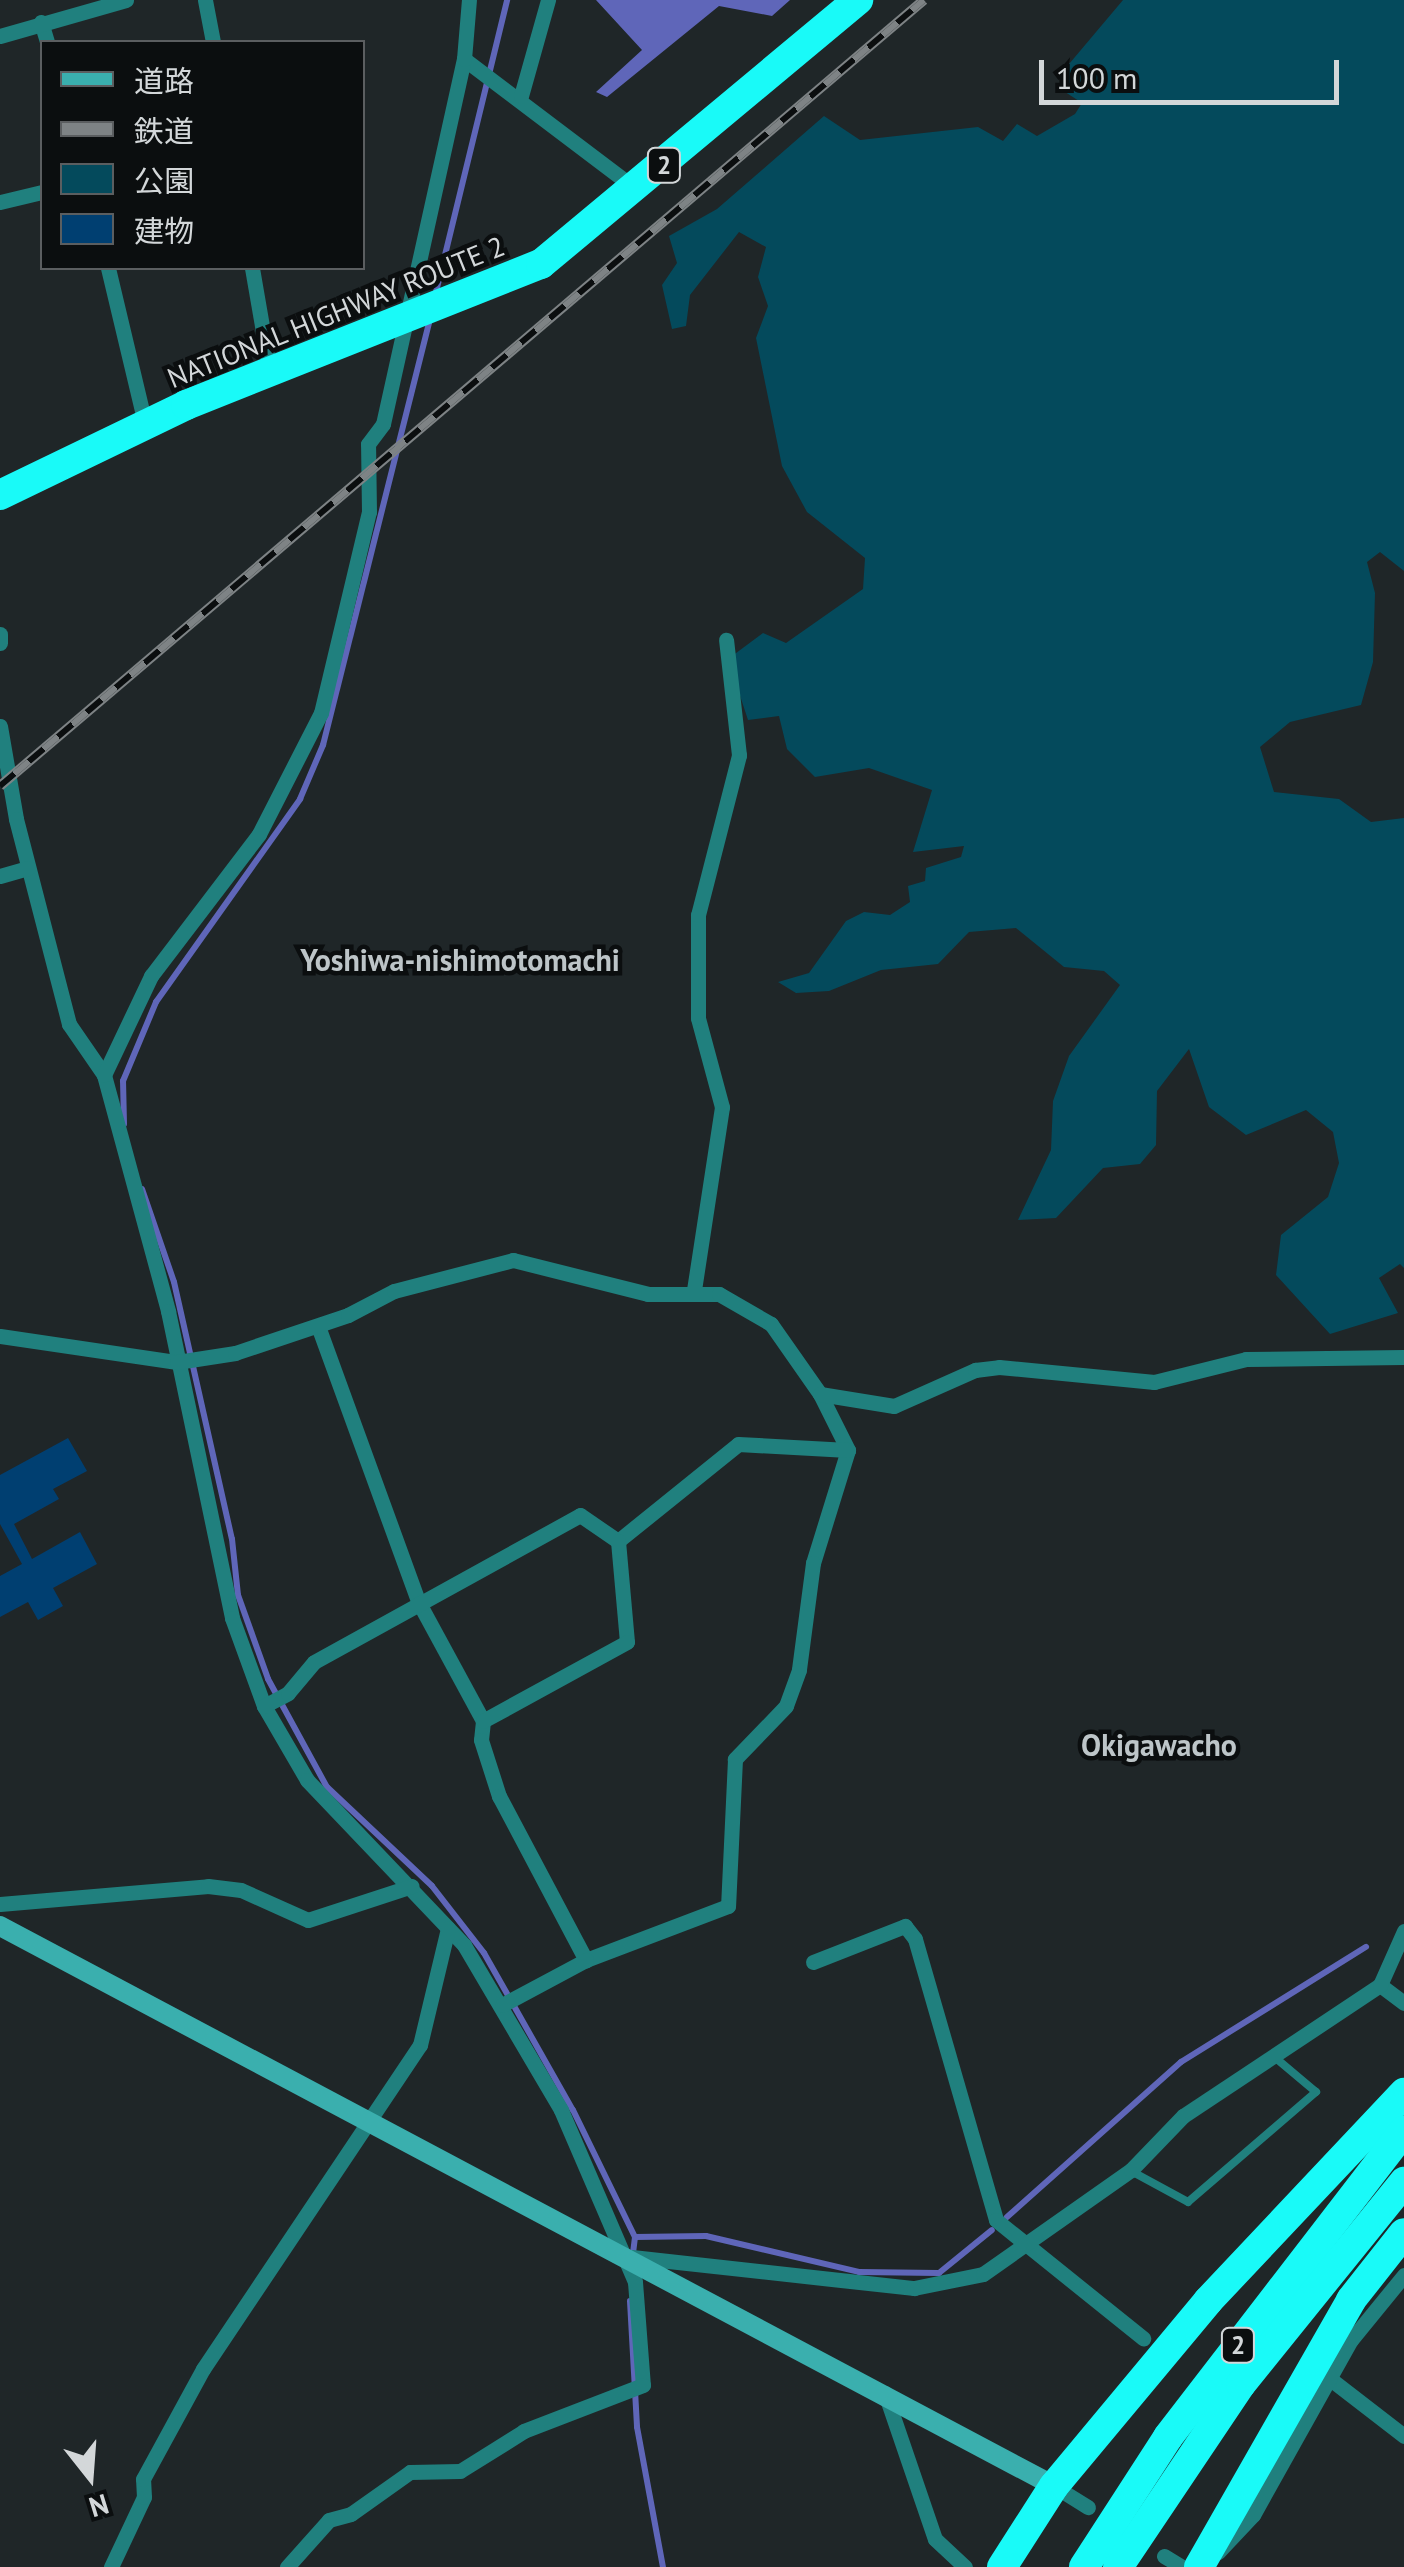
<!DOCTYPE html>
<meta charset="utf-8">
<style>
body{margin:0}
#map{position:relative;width:1404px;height:2567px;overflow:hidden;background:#1f2628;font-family:"PT Sans","Noto Sans JP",sans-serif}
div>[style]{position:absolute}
.green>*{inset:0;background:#044a5c}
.water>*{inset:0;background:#5f66b9}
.stream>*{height:6px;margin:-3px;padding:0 3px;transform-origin:3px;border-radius:3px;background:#5f66b9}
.building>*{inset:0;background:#003f71}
.lane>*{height:8px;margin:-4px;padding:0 4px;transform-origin:4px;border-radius:4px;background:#20807e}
.street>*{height:15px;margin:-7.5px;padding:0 7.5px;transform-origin:7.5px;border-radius:7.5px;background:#20807e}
.secondary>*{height:20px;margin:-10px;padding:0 10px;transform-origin:10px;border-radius:10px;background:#3aafae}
.highway>*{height:30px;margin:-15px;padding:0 15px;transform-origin:15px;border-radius:15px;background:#19faf8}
.rail>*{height:10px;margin-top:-5px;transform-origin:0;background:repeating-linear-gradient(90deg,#0b0e0f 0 19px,#7e8385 0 38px);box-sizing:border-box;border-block:2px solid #7e8385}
span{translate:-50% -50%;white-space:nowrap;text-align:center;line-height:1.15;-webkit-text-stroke:9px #0b0e0f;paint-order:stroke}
.shield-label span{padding:2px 8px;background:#0b0e0f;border:2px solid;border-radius:8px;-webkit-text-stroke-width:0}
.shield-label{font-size:25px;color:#d3d7d9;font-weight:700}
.street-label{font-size:28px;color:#d3d7d9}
.neighbourhood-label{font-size:30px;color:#bdc5c8;font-weight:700}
.legend{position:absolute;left:40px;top:40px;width:325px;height:230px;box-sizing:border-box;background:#0b0e0f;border:2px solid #5b5e60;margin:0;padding:12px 18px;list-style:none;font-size:30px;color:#d3d7d9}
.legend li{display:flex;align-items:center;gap:20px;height:50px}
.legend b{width:50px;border:2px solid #5b5e60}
.north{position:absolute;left:40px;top:2427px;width:100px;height:100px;-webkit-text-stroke:8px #0b0e0f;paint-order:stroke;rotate:163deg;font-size:28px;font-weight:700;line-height:40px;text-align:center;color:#d3d7d9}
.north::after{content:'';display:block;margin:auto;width:35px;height:45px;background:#d3d7d9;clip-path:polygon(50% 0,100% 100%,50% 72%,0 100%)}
.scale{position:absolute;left:1039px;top:60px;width:300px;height:45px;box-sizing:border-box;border:5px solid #d3d7d9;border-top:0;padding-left:12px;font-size:30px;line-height:35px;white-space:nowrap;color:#d3d7d9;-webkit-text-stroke:8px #0b0e0f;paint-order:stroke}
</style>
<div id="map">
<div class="green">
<div style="clip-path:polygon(1123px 0,1404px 0,1404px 571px,1380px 552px,1367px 562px,1375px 593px,1373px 662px,1361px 705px,1290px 722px,1260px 747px,1274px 792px,1339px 799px,1371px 822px,1404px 818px,1404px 1268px,1400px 1264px,1379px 1278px,1398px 1313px,1330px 1334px,1276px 1275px,1281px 1235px,1328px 1197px,1339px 1163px,1333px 1132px,1306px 1110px,1246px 1135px,1209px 1107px,1189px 1049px,1157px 1091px,1156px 1145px,1140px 1164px,1103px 1168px,1056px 1218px,1018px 1220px,1051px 1150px,1053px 1101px,1069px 1056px,1120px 985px,1104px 971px,1064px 967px,1016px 928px,969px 932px,938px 964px,881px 970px,829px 991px,796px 993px,778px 982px,809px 973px,846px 921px,864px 912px,890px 915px,910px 902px,908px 886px,925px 881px,926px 868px,961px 857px,964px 846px,913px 852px,932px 790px,869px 768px,815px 777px,787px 749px,779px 716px,748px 720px,728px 659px,763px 633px,786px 643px,863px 589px,865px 558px,807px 512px,782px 466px,756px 338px,768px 306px,758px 277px,766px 247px,739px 232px,690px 295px,686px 326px,672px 329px,662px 285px,677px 263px,669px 236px,717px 209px,824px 116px,860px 140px,978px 127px,1003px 141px,1017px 124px,1037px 136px,1075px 114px,1082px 103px,1059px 88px,1064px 70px)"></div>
</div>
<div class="water">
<div style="clip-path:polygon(596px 0,790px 0,772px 16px,719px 6px,607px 97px,596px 92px,642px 50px)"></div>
</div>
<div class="stream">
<div style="left:435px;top:296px;width:305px;rotate:-76.3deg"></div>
<div style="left:124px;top:1124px;width:43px;rotate:-91.3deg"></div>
<div style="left:123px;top:1081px;width:86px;rotate:-67.3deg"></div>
<div style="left:156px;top:1002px;width:249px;rotate:-54.6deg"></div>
<div style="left:300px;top:799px;width:59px;rotate:-66.9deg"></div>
<div style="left:323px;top:745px;width:440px;rotate:-75.9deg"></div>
<div style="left:142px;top:1189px;width:98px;rotate:71deg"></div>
<div style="left:174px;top:1282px;width:263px;rotate:77.3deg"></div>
<div style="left:232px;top:1539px;width:56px;rotate:83.9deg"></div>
<div style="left:238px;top:1595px;width:89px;rotate:70.3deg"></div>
<div style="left:268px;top:1679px;width:123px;rotate:61.4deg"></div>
<div style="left:327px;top:1787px;width:144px;rotate:43.3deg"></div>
<div style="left:432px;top:1886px;width:85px;rotate:52.2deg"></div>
<div style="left:484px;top:1953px;width:180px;rotate:60.5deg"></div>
<div style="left:573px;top:2110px;width:141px;rotate:64deg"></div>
<div style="left:635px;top:2237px;width:17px;rotate:97deg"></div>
<div style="left:1007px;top:2217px;width:233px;rotate:-41.7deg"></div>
<div style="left:1181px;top:2062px;width:218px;rotate:-31.9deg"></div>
<div style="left:635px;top:2237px;width:71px;rotate:-0.8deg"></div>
<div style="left:706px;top:2236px;width:157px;rotate:13.2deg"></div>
<div style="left:859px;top:2272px;width:80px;rotate:0.7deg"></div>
<div style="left:939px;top:2273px;width:68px;rotate:-39.1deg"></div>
<div style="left:630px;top:2301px;width:126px;rotate:86.8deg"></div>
<div style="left:637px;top:2427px;width:142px;rotate:79.5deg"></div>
</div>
<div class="building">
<div style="clip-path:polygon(68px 1438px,87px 1471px,53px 1489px,59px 1499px,14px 1524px,32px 1559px,80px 1532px,97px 1564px,53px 1588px,63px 1606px,38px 1620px,28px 1602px,0 1617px,0 1576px,22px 1564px,0 1524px,0 1475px)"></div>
</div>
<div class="lane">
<div style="left:1131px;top:2171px;width:65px;rotate:28.5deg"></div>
<div style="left:1188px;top:2202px;width:169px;rotate:-40.7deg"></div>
<div style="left:1316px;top:2092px;width:57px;rotate:-139.9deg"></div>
</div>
<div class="street">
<div style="left:205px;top:0;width:43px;rotate:79.2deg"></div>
<div style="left:41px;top:22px;width:21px;rotate:73deg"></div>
<div style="left:0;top:36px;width:131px;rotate:-15.9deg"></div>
<div style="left:464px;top:59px;width:216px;rotate:37.1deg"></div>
<div style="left:521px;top:96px;width:100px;rotate:-74.3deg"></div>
<div style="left:0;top:202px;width:43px;rotate:-13.4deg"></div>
<div style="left:108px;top:268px;width:159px;rotate:76.6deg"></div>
<div style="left:252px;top:268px;width:106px;rotate:80.2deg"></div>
<div style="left:0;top:634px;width:9px;rotate:90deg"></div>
<div style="left:0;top:726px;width:94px;rotate:80.2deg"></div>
<div style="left:16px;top:819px;width:212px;rotate:75.5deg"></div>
<div style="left:69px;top:1024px;width:62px;rotate:55.5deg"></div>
<div style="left:104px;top:1075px;width:245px;rotate:74.8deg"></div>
<div style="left:168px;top:1311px;width:314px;rotate:78.2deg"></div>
<div style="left:232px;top:1618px;width:94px;rotate:70deg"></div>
<div style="left:264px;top:1706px;width:86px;rotate:59.8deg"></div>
<div style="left:307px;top:1780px;width:228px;rotate:46.4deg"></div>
<div style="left:464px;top:1945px;width:191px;rotate:59.5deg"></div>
<div style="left:561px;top:2110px;width:187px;rotate:66.7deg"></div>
<div style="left:635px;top:2282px;width:103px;rotate:85.6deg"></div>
<div style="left:643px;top:2385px;width:128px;rotate:158.9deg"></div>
<div style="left:524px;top:2431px;width:75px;rotate:148deg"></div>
<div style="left:460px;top:2471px;width:50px;rotate:178.9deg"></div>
<div style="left:410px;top:2472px;width:72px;rotate:144.6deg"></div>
<div style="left:351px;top:2514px;width:23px;rotate:165deg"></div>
<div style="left:329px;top:2520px;width:63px;rotate:131.8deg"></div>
<div style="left:0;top:876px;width:29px;rotate:-16deg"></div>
<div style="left:104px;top:1075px;width:110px;rotate:-64.6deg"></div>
<div style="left:151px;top:976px;width:178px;rotate:-52.7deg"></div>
<div style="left:259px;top:834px;width:136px;rotate:-62.9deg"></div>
<div style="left:321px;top:713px;width:207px;rotate:-76.6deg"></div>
<div style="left:369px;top:512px;width:68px;rotate:-90.8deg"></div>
<div style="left:368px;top:444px;width:25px;rotate:-53deg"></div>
<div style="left:383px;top:424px;width:374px;rotate:-77.5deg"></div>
<div style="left:464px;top:59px;width:59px;rotate:-85.2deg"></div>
<div style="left:694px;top:1290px;width:185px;rotate:-81.3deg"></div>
<div style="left:722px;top:1107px;width:92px;rotate:-105.1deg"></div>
<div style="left:698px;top:1018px;width:103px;rotate:-90deg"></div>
<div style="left:698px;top:915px;width:165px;rotate:-75.6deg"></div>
<div style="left:739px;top:755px;width:116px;rotate:-96.4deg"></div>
<div style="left:318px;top:1326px;width:295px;rotate:70deg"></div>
<div style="left:419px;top:1603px;width:134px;rotate:61.5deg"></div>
<div style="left:483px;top:1721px;width:19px;rotate:96deg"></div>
<div style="left:481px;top:1740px;width:59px;rotate:72.2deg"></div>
<div style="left:499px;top:1796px;width:186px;rotate:62.1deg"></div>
<div style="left:0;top:1336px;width:179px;rotate:8.4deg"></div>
<div style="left:177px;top:1362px;width:59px;rotate:-8.8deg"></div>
<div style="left:235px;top:1353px;width:119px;rotate:-18.6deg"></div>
<div style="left:348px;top:1315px;width:52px;rotate:-27.6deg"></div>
<div style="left:394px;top:1291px;width:123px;rotate:-14.6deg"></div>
<div style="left:513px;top:1260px;width:139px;rotate:14.1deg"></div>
<div style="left:648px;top:1294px;width:71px"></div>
<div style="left:719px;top:1294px;width:60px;rotate:30deg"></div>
<div style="left:771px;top:1324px;width:85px;rotate:55deg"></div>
<div style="left:820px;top:1394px;width:63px;rotate:63.4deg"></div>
<div style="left:848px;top:1450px;width:118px;rotate:107.2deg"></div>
<div style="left:813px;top:1563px;width:108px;rotate:97.5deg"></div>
<div style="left:799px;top:1670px;width:38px;rotate:110deg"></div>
<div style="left:786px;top:1706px;width:74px;rotate:133.9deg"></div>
<div style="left:735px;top:1759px;width:147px;rotate:92.7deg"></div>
<div style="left:728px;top:1906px;width:152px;rotate:159.2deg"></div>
<div style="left:586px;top:1960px;width:95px;rotate:151.8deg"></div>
<div style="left:820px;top:1394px;width:75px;rotate:9.2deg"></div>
<div style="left:894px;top:1406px;width:89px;rotate:-24deg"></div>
<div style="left:975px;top:1370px;width:24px;rotate:-7deg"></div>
<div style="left:999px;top:1367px;width:156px;rotate:5.5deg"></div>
<div style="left:1154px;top:1382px;width:95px;rotate:-14deg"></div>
<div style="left:1246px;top:1359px;width:158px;rotate:-0.7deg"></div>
<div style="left:618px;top:1541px;width:154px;rotate:-38.9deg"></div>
<div style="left:738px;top:1444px;width:110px;rotate:3.1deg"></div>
<div style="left:264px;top:1706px;width:27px;rotate:-28deg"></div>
<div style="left:288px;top:1693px;width:40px;rotate:-50deg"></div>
<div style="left:314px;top:1662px;width:304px;rotate:-28.9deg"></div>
<div style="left:580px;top:1515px;width:46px;rotate:34.4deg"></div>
<div style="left:618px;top:1541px;width:101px;rotate:84.9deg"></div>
<div style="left:627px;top:1642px;width:164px;rotate:151.3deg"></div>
<div style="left:0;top:1904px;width:209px;rotate:-4.9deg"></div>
<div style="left:208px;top:1886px;width:33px;rotate:7deg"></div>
<div style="left:241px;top:1890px;width:73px;rotate:24.1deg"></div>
<div style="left:308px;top:1920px;width:109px;rotate:-18.1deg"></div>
<div style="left:813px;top:1962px;width:99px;rotate:-21.4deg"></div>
<div style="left:905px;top:1926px;width:16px;rotate:52deg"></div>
<div style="left:915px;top:1939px;width:292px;rotate:73.9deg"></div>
<div style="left:996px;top:2220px;width:189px;rotate:38.8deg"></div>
<div style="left:1380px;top:1985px;width:30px;rotate:37deg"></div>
<div style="left:632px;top:2257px;width:284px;rotate:6.3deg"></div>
<div style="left:914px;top:2288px;width:70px;rotate:-11.5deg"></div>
<div style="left:983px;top:2274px;width:181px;rotate:-35.1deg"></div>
<div style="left:1131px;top:2170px;width:75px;rotate:-46.1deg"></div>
<div style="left:1183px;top:2116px;width:237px;rotate:-33.6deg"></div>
<div style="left:1380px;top:1985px;width:59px;rotate:-66deg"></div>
<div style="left:1329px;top:2378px;width:95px;rotate:37.7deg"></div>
<div style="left:885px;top:2393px;width:154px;rotate:71.1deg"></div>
<div style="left:935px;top:2539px;width:41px;rotate:43deg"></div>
<div style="left:1054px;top:2486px;width:40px;rotate:32deg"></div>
<div style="left:1218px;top:2552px;width:51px;rotate:-46.6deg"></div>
<div style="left:1253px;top:2515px;width:201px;rotate:-60.8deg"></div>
<div style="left:1351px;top:2340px;width:84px;rotate:-50.8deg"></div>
<div style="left:1164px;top:2556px;width:21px;rotate:31deg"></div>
<div style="left:111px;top:2567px;width:77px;rotate:-64.8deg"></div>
<div style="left:144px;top:2497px;width:18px;rotate:-93deg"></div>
<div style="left:143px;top:2479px;width:125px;rotate:-61.4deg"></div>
<div style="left:203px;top:2369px;width:390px;rotate:-56.2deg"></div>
<div style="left:420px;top:2045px;width:120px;rotate:-76.5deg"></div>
</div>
<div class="secondary">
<div style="left:0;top:1926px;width:1194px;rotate:27.98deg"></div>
</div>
<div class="highway">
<div style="left:0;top:495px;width:207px;rotate:-25.8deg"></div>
<div style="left:186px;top:405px;width:382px;rotate:-21.7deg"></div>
<div style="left:541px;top:264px;width:413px;rotate:-39.8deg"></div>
<div style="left:1002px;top:2567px;width:96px;rotate:-57.3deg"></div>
<div style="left:1054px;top:2486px;width:241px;rotate:-50.2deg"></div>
<div style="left:1208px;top:2301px;width:286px;rotate:-46.7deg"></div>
<div style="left:1084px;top:2567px;width:155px;rotate:-57.1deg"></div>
<div style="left:1168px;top:2437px;width:387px;rotate:-52.4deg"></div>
<div style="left:1118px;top:2567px;width:220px;rotate:-56.1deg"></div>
<div style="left:1241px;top:2384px;width:260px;rotate:-51.1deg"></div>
<div style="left:1199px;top:2567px;width:307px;rotate:-60.3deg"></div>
<div style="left:1351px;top:2300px;width:85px;rotate:-51.7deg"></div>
</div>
<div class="rail">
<div style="left:0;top:786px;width:1213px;rotate:-40.39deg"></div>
</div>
<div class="shield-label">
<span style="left:664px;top:165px">2</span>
<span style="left:1238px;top:2345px">2</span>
</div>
<div class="street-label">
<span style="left:336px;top:312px;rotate:-22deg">NATIONAL HIGHWAY ROUTE 2</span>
</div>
<div class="neighbourhood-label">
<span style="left:460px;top:960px">Yoshiwa-nishimotomachi</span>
<span style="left:1159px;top:1745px">Okigawacho</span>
</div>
<ul class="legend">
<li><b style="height:12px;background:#3aafae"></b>道路</li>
<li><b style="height:12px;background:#7e8385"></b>鉄道</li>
<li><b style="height:28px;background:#044a5c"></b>公園</li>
<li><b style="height:28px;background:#003f71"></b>建物</li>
</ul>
<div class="north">N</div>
<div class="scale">100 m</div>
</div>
